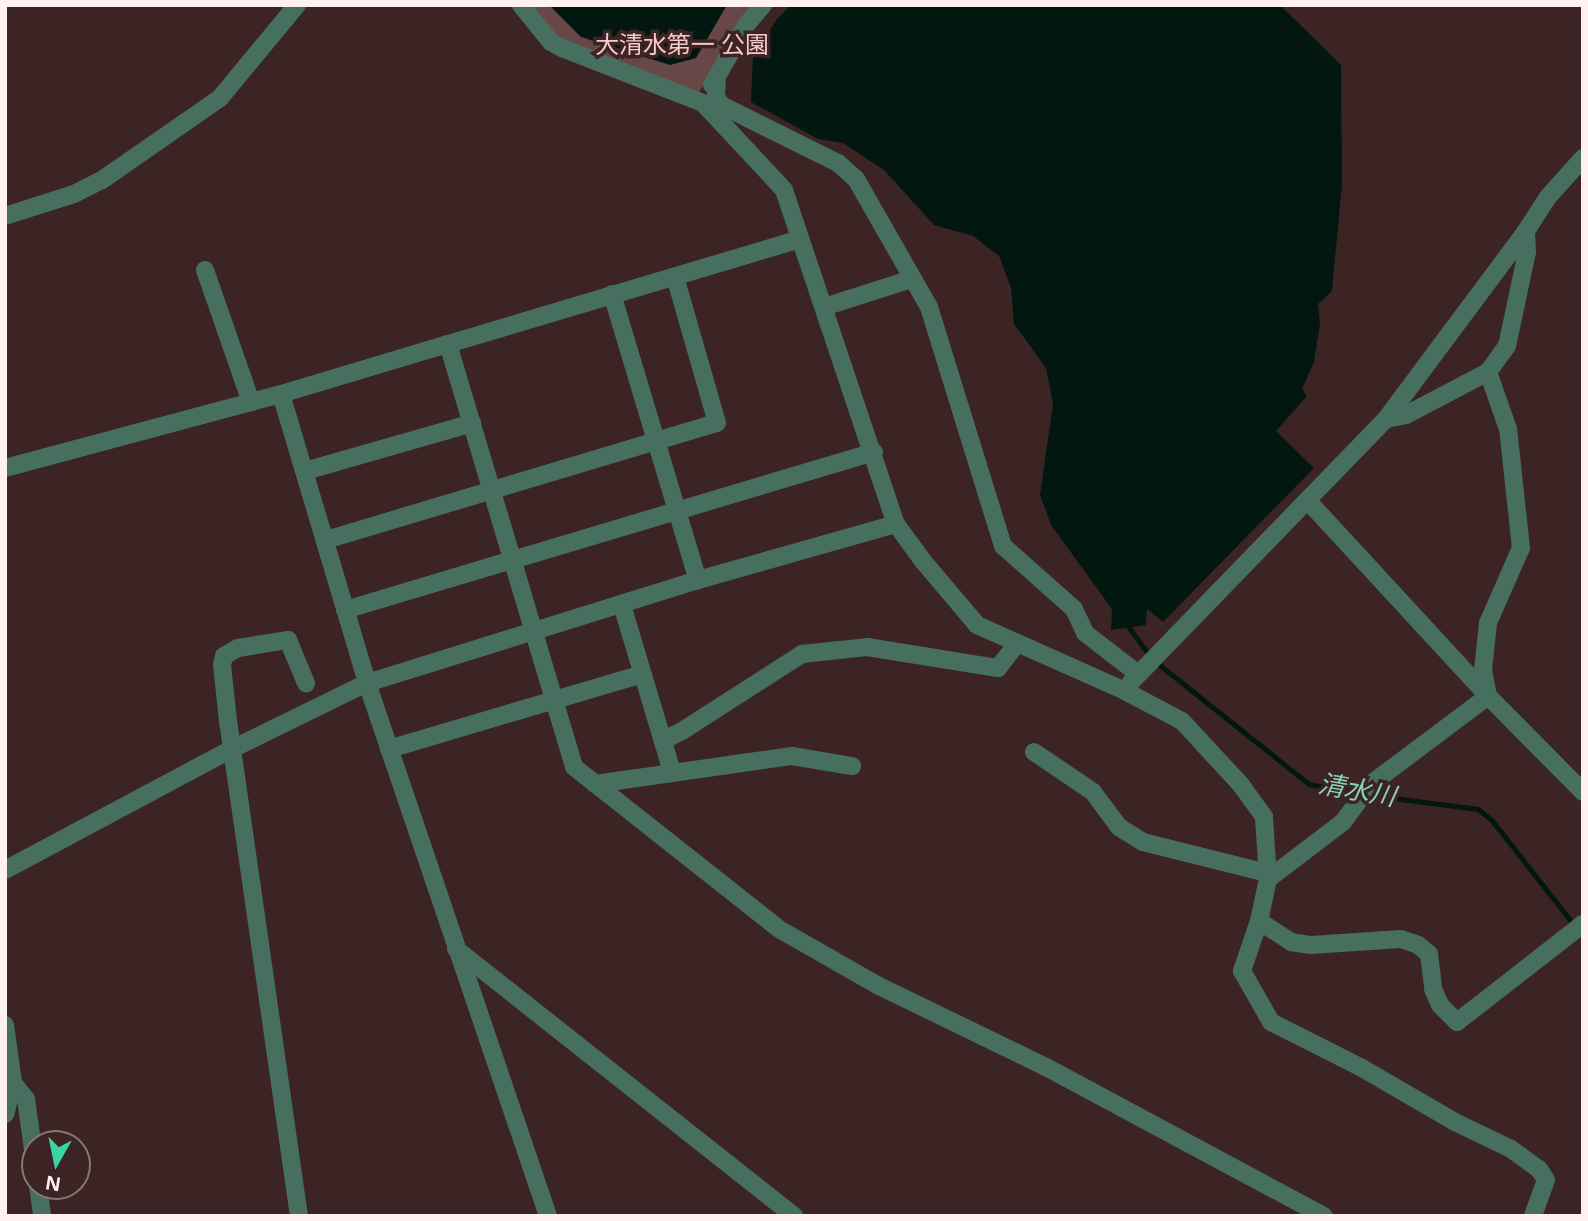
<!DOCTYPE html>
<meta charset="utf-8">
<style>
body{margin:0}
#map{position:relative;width:1588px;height:1221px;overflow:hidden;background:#3d2424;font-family:"Noto Sans","Noto Sans JP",sans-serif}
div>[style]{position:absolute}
.green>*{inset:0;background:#674847}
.water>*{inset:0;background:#02170f}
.stream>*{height:4.5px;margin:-2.25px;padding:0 2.25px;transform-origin:2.25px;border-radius:2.25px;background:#02170f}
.minor>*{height:18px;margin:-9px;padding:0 9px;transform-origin:9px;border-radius:9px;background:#476f5f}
span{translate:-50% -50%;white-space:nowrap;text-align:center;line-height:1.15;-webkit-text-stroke:7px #3d2424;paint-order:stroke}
.park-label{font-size:24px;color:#f6c9c8}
.water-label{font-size:26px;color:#89d3b5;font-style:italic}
.frame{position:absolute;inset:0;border:7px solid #fff1f0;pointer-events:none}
.north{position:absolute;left:21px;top:1130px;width:70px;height:70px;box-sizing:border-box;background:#3d2424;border:2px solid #8b7676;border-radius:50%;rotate:189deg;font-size:19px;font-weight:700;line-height:28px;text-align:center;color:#fff1f0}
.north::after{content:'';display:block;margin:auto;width:24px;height:32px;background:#3bd4a4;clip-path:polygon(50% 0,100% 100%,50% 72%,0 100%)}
</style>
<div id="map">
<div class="green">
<div style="clip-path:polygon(526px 5px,754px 5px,699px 92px,562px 44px)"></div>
</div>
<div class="water">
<div style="clip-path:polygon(549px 5px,727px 5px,696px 58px,670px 65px,581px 37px)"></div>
<div style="clip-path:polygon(791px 5px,1280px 5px,1341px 65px,1342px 184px,1332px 291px,1318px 304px,1320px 324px,1314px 362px,1302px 389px,1307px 396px,1276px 431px,1314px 468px,1163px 622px,1147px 609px,1146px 625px,1111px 630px,1112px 609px,1051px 525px,1040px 495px,1053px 404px,1046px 368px,1014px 324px,1011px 288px,999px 256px,973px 236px,934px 225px,884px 170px,843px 143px,818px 139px,751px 102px,753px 56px,777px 19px)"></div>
</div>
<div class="stream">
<div style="left:1129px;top:627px;width:34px;rotate:54deg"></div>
<div style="left:1155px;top:661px;width:197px;rotate:38.6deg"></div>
<div style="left:1309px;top:784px;width:50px;rotate:10.4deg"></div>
<div style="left:1370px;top:795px;width:109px;rotate:7.4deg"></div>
<div style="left:1478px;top:809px;width:18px;rotate:38deg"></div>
<div style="left:1492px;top:820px;width:135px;rotate:51.9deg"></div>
</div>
<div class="minor">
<div style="left:521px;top:5px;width:48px;rotate:51deg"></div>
<div style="left:551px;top:42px;width:13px;rotate:29deg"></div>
<div style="left:562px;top:48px;width:151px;rotate:21.3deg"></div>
<div style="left:703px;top:103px;width:119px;rotate:47deg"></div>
<div style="left:784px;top:190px;width:352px;rotate:71.5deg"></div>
<div style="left:896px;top:524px;width:46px;rotate:53.9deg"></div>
<div style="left:923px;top:561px;width:84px;rotate:49.8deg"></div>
<div style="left:977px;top:625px;width:162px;rotate:24deg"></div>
<div style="left:1125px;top:691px;width:64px;rotate:27.8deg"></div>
<div style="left:1182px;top:721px;width:87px;rotate:47.3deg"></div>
<div style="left:1241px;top:785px;width:39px;rotate:54deg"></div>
<div style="left:1264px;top:817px;width:62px;rotate:86.3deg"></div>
<div style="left:1268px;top:879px;width:43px;rotate:102.1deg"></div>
<div style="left:1259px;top:921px;width:53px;rotate:108.8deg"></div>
<div style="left:1242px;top:971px;width:59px;rotate:60.4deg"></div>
<div style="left:1271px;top:1022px;width:102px;rotate:26.8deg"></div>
<div style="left:1362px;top:1068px;width:108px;rotate:30.1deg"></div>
<div style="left:1455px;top:1122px;width:62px;rotate:25.7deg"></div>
<div style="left:1511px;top:1149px;width:34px;rotate:36deg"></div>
<div style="left:1539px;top:1169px;width:13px;rotate:58deg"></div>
<div style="left:1546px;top:1180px;width:38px;rotate:110deg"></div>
<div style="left:717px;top:76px;width:20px;rotate:93deg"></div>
<div style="left:716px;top:96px;width:10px;rotate:61deg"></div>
<div style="left:721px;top:105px;width:131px;rotate:26.4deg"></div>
<div style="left:838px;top:163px;width:24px;rotate:42deg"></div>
<div style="left:856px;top:179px;width:147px;rotate:60.3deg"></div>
<div style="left:929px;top:307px;width:250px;rotate:72.8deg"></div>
<div style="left:1003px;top:546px;width:95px;rotate:41.6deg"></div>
<div style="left:1074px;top:609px;width:26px;rotate:65deg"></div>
<div style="left:1085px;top:633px;width:67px;rotate:37.7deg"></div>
<div style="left:712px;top:85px;width:70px;rotate:-60.2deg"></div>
<div style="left:747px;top:24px;width:25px;rotate:-50deg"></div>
<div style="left:5px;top:216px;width:72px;rotate:-17.7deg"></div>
<div style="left:74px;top:194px;width:31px;rotate:-27deg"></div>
<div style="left:102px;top:180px;width:144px;rotate:-34.8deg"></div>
<div style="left:220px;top:98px;width:121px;rotate:-50.4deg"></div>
<div style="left:205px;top:270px;width:140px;rotate:70.8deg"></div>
<div style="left:612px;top:294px;width:299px;rotate:73.3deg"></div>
<div style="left:824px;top:307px;width:92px;rotate:-17.7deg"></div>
<div style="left:448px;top:344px;width:367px;rotate:-16.6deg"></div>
<div style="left:281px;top:394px;width:302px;rotate:73.4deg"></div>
<div style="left:367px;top:683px;width:563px;rotate:71.24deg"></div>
<div style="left:1386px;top:419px;width:20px;rotate:-11deg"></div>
<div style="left:1406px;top:415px;width:93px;rotate:-27.7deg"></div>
<div style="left:5px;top:468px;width:286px;rotate:-15deg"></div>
<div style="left:281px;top:394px;width:174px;rotate:-16.7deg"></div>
<div style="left:448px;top:344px;width:441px;rotate:73.4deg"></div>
<div style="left:574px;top:767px;width:261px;rotate:38.3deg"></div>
<div style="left:779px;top:929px;width:113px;rotate:29.7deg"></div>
<div style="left:877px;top:985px;width:188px;rotate:25.9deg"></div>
<div style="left:1046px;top:1067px;width:315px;rotate:28.2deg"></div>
<div style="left:305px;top:471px;width:174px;rotate:-16deg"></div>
<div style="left:1308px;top:501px;width:265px;rotate:47.3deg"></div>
<div style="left:1488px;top:696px;width:135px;rotate:45.3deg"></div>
<div style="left:326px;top:540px;width:408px;rotate:-16.7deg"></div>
<div style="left:717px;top:423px;width:152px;rotate:-106deg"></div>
<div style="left:622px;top:605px;width:174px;rotate:73.3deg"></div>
<div style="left:345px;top:610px;width:552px;rotate:-16.63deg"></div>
<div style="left:1131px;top:682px;width:366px;rotate:-45.9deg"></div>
<div style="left:1386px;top:419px;width:234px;rotate:-53.3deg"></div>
<div style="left:1526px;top:231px;width:40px;rotate:-57.1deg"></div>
<div style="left:1548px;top:197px;width:52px;rotate:-48.1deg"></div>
<div style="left:1488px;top:696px;width:26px;rotate:-101deg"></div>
<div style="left:1483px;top:670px;width:47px;rotate:-83.9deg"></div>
<div style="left:1488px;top:623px;width:82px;rotate:-66.3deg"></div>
<div style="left:1521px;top:548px;width:120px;rotate:-96.2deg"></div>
<div style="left:1508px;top:429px;width:60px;rotate:-109.3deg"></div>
<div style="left:1488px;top:372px;width:32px;rotate:-54deg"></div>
<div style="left:1507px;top:346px;width:96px;rotate:-78deg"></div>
<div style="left:1527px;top:252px;width:21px;rotate:-93deg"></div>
<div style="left:664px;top:740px;width:20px;rotate:-27deg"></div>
<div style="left:682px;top:731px;width:143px;rotate:-32.7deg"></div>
<div style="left:802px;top:654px;width:65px;rotate:-6.1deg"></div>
<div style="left:867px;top:647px;width:133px;rotate:9.1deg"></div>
<div style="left:998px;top:668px;width:31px;rotate:-52deg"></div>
<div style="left:389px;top:749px;width:264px;rotate:-16.5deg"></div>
<div style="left:1034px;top:752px;width:71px;rotate:34.1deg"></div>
<div style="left:1093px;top:792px;width:44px;rotate:53.4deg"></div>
<div style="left:1119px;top:827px;width:28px;rotate:32deg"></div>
<div style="left:1143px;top:842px;width:128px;rotate:14deg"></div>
<div style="left:595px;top:784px;width:199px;rotate:-8.1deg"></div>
<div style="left:792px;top:756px;width:61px;rotate:9.5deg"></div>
<div style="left:5px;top:870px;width:257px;rotate:-28.1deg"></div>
<div style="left:232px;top:749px;width:150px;rotate:-26.1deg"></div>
<div style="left:367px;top:683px;width:347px;rotate:-17.3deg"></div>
<div style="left:698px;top:580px;width:206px;rotate:-15.8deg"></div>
<div style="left:1268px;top:879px;width:94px;rotate:-37.2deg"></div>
<div style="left:1343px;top:822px;width:47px;rotate:-53.6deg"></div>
<div style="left:1371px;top:784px;width:146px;rotate:-36.9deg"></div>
<div style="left:1259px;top:921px;width:38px;rotate:33deg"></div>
<div style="left:1291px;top:942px;width:20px;rotate:9deg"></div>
<div style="left:1311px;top:945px;width:90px;rotate:-3.8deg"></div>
<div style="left:1401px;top:939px;width:18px;rotate:19deg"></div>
<div style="left:1418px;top:945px;width:14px;rotate:39deg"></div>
<div style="left:1429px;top:954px;width:35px;rotate:83deg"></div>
<div style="left:1433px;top:989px;width:17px;rotate:66deg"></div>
<div style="left:1440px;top:1005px;width:24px;rotate:45deg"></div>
<div style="left:1457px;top:1022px;width:160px;rotate:-37.9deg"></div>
<div style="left:456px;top:949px;width:431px;rotate:38.3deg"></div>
<div style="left:5px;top:1025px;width:59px;rotate:82.1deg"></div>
<div style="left:13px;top:1083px;width:32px;rotate:104deg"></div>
<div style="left:13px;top:1083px;width:21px;rotate:51deg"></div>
<div style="left:26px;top:1099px;width:66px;rotate:82.1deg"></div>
<div style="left:38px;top:1186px;width:30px;rotate:82deg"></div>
<div style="left:299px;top:1216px;width:500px;rotate:-98.16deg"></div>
<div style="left:228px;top:721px;width:56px;rotate:-96.1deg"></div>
<div style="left:222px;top:665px;width:9px;rotate:-77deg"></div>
<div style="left:224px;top:656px;width:16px;rotate:-30deg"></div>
<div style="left:238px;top:648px;width:51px;rotate:-9.1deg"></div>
<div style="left:288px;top:640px;width:47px;rotate:67.3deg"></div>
</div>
<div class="park-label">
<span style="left:682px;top:44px">大清水第一 公園</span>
</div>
<div class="water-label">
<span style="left:1357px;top:790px;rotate:10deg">清水川</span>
</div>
<div class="frame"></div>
<div class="north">N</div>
</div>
